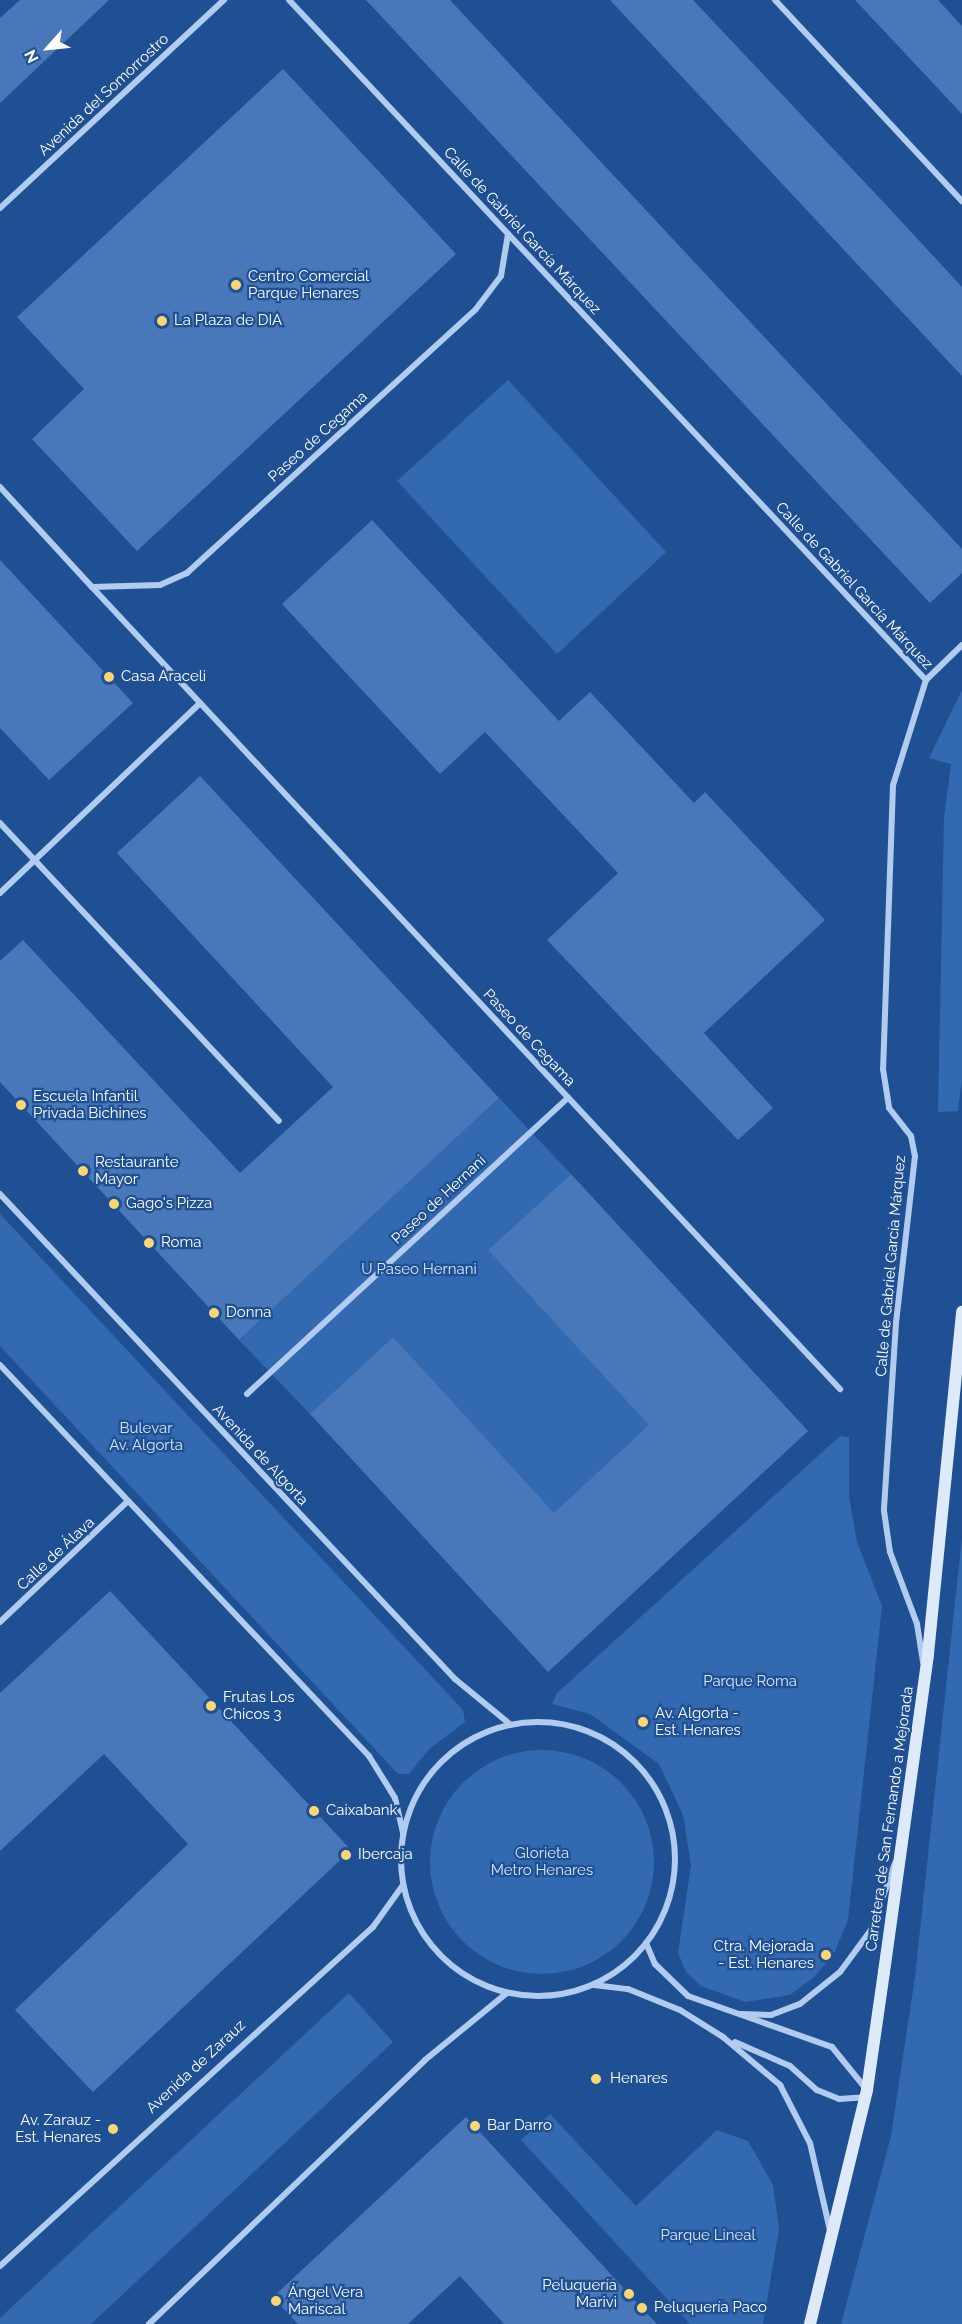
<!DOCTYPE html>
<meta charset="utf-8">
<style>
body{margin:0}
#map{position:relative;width:962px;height:2324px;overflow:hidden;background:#1f5093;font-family:Raleway,sans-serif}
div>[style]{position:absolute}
.green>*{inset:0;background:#3369b1}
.round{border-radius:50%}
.building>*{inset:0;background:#4878ba}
.street>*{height:6px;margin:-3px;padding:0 3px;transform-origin:3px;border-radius:3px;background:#b1ccee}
.street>.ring{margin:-3px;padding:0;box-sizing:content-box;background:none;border:6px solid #b1ccee;border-radius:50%}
.secondary>*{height:12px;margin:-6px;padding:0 6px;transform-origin:6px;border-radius:6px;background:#deeafa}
.dots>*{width:16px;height:16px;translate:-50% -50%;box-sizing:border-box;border:3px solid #1f5093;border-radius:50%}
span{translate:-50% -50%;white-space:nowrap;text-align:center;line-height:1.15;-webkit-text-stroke:4.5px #1f5093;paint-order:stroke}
.street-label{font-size:15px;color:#fff}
.poi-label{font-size:15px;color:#fff}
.left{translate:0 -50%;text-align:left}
.right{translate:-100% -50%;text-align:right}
.park-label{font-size:15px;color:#d7e6fa}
.north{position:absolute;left:18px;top:18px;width:60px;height:60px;-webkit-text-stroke:4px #1f5093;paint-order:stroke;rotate:243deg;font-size:16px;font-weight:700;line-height:24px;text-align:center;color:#fff}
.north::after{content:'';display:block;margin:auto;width:21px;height:27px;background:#fff;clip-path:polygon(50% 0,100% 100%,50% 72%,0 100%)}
</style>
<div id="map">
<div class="green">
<div style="clip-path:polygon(508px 380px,666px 552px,557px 654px,397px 481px)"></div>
<div style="clip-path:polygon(962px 690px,962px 1079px,958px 1111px,938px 1112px,944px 817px,951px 764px,929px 758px)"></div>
<div style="clip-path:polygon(499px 1098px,571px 1174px,488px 1250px,656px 1427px,627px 1445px,555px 1520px,393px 1337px,310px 1414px,239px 1340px)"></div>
<div style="clip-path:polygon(0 1214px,463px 1710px,465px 1722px,429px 1749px,409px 1774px,398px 1774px,0 1346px)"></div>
<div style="clip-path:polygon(840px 1436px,849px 1437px,849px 1496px,857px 1542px,882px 1606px,848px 1920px,834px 1954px,813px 1978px,790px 1995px,745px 2002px,701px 1986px,686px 1972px,678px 1953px,691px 1865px,683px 1815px,659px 1764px,590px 1714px,552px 1704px,557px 1693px)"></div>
<div style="clip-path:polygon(962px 1537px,962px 2324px,841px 2324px,891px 2136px,915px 1977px)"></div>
<div class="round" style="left:430px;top:1750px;width:224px;height:224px"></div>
<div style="clip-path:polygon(349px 1993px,393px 2042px,91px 2324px,0 2324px,0 2318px)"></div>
<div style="clip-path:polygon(550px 2114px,636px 2206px,717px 2130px,748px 2141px,773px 2185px,779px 2229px,763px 2324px,690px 2324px,521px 2140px)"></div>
</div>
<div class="building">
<div style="clip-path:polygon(20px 0,109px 0,0 103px,0 18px)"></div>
<div style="clip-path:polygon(366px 0,450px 0,962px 549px,962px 573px,930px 603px)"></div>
<div style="clip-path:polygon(610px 0,693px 0,888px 207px,962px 287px,962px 376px)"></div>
<div style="clip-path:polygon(855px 0,938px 0,962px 26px,962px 114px)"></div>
<div style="clip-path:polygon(283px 69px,456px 254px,137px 551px,32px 439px,84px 389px,17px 317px)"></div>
<div style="clip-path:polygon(372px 520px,559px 721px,590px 692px,694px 803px,705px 792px,825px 920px,704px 1033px,773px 1108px,738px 1140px,547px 940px,618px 873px,485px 732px,440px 774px,282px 604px)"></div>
<div style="clip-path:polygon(0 560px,133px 703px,49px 780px,0 728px)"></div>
<div style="clip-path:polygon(200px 776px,499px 1098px,239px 1340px,0 1082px,0 961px,23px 940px,240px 1173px,333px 1087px,117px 853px)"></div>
<div style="clip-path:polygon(571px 1174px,808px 1431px,548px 1672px,310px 1414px,393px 1337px,554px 1513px,649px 1425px,488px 1250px)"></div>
<div style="clip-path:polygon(110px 1591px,351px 1850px,93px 2092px,15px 2010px,188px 1844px,104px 1754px,0 1851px,0 1693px)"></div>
<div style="clip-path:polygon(466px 2117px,629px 2294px,657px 2324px,504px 2324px,460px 2276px,408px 2324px,298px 2324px,273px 2297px)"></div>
</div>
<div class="street">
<div style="left:289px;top:0;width:932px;rotate:46.87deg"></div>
<div style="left:926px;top:680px;width:110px;rotate:107.4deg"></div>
<div style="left:893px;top:785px;width:284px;rotate:92deg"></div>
<div style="left:883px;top:1069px;width:39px;rotate:81deg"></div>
<div style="left:889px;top:1108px;width:36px;rotate:52deg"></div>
<div style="left:911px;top:1136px;width:20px;rotate:79deg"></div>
<div style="left:915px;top:1156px;width:168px;rotate:96.5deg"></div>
<div style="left:896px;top:1323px;width:188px;rotate:93.7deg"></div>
<div style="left:884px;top:1511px;width:41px;rotate:81.7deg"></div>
<div style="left:890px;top:1552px;width:77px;rotate:69.4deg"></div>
<div style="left:917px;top:1624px;width:39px;rotate:81deg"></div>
<div style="left:775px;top:0;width:275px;rotate:47.1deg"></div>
<div style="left:0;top:208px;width:306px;rotate:-42.9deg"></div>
<div style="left:0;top:487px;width:136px;rotate:47.4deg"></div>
<div style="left:92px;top:587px;width:68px;rotate:-1.7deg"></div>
<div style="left:160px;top:585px;width:30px;rotate:-24deg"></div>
<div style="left:187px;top:573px;width:391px;rotate:-42.4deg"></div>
<div style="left:476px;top:309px;width:41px;rotate:-52.9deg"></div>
<div style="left:501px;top:276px;width:43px;rotate:-80.5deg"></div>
<div style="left:92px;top:587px;width:1097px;rotate:47deg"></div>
<div style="left:926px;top:680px;width:50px;rotate:-44.2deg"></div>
<div style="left:0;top:823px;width:408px;rotate:46.9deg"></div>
<div style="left:0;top:893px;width:276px;rotate:-43.5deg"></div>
<div style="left:0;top:1194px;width:665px;rotate:46.83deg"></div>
<div style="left:455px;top:1679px;width:72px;rotate:39.4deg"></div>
<div style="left:0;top:1365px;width:538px;rotate:46.66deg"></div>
<div style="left:369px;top:1756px;width:49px;rotate:58.2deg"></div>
<div style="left:395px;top:1798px;width:37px;rotate:77deg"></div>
<div style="left:247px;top:1394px;width:437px;rotate:-42.7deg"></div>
<div style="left:0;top:1622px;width:175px;rotate:-43.4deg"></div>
<div class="ring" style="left:401px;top:1722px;width:268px;height:268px"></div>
<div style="left:646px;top:1943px;width:23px;rotate:67deg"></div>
<div style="left:655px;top:1964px;width:46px;rotate:44.1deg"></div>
<div style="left:688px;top:1996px;width:153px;rotate:19.5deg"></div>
<div style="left:832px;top:2047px;width:54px;rotate:51deg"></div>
<div style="left:594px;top:1985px;width:34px;rotate:7deg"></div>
<div style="left:628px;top:1989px;width:56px;rotate:22deg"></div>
<div style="left:680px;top:2010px;width:51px;rotate:32.1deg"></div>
<div style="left:723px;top:2037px;width:75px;rotate:40.1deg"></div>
<div style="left:780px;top:2085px;width:65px;rotate:62.7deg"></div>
<div style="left:810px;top:2143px;width:89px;rotate:77.1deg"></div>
<div style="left:741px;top:2014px;width:30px;rotate:2deg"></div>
<div style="left:771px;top:2015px;width:31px;rotate:-21deg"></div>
<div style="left:800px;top:2004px;width:51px;rotate:-38.7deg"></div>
<div style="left:840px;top:1972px;width:52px;rotate:-53.6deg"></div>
<div style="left:871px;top:1930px;width:71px;rotate:-70.3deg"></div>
<div style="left:735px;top:2042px;width:60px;rotate:23.6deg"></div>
<div style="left:790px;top:2066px;width:36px;rotate:42deg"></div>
<div style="left:817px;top:2090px;width:24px;rotate:22deg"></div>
<div style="left:839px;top:2099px;width:26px;rotate:-4deg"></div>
<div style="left:0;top:2266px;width:504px;rotate:-42.27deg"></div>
<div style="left:373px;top:1927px;width:52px;rotate:-54.5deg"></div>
<div style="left:149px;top:2324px;width:382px;rotate:-43.7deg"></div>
<div style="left:425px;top:2060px;width:106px;rotate:-39.3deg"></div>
</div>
<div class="secondary">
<div style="left:810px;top:2324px;width:241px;rotate:-76.3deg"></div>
<div style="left:867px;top:2090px;width:119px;rotate:-81.8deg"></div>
<div style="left:884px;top:1972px;width:321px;rotate:-82.1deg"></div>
<div style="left:928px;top:1654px;width:344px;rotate:-84.3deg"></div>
</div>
<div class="dots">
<div style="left:236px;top:285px;background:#fcd672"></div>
<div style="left:162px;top:321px;background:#fcd672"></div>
<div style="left:109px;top:677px;background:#fcd672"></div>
<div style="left:21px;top:1105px;background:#fcd672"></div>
<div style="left:83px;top:1171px;background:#fcd672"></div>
<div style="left:114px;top:1204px;background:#fcd672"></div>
<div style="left:149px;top:1243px;background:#fcd672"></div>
<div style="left:214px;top:1313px;background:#fcd672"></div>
<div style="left:211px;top:1706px;background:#fcd672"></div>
<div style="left:643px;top:1722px;background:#fcd672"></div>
<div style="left:314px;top:1811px;background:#fcd672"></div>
<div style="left:346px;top:1855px;background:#fcd672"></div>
<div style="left:826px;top:1955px;background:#fcd672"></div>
<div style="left:596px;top:2079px;background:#fcd672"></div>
<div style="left:475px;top:2126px;background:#fcd672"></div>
<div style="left:113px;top:2129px;background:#fcd672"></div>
<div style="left:629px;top:2294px;background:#fcd672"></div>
<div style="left:276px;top:2301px;background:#fcd672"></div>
<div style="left:642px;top:2308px;background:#fcd672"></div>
</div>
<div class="street-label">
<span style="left:104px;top:95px;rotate:-43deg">Avenida del Somorrostro</span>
<span style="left:522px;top:231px;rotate:47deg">Calle de Gabriel García Márquez</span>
<span style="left:318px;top:437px;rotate:-42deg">Paseo de Cegama</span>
<span style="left:854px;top:586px;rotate:47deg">Calle de Gabriel García Márquez</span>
<span style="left:529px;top:1038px;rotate:47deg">Paseo de Cegama</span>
<span style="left:439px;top:1200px;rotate:-43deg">Paseo de Hernani</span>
<span style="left:891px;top:1266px;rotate:-85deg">Calle de Gabriel García Márquez</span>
<span style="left:260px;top:1455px;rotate:47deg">Avenida de Algorta</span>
<span style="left:56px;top:1554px;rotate:-43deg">Calle de Álava</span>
<span style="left:890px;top:1819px;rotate:-82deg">Carretera de San Fernando a Mejorada</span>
<span style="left:196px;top:2067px;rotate:-43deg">Avenida de Zarauz</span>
</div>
<div class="poi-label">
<span class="left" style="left:248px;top:285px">Centro Comercial<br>Parque Henares</span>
<span class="left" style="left:174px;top:321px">La Plaza de DIA</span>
<span class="left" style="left:121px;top:677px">Casa Araceli</span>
<span class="left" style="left:33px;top:1105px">Escuela Infantil<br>Privada Bichines</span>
<span class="left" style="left:95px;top:1171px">Restaurante<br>Mayor</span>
<span class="left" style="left:126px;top:1204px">Gago's Pizza</span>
<span class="left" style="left:161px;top:1243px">Roma</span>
<span class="left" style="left:226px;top:1313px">Donna</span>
<span class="left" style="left:223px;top:1706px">Frutas Los<br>Chicos 3</span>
<span class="left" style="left:655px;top:1722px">Av. Algorta -<br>Est. Henares</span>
<span class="left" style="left:326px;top:1811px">Caixabank</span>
<span class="left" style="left:358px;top:1855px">Ibercaja</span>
<span class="right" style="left:814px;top:1955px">Ctra. Mejorada<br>- Est. Henares</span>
<span class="left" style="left:610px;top:2079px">Henares</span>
<span class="right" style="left:101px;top:2129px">Av. Zarauz -<br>Est. Henares</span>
<span class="left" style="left:487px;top:2126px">Bar Darro</span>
<span class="right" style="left:617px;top:2294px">Peluquería<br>Marivi</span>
<span class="left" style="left:288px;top:2301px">Ángel Vera<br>Mariscal</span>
<span class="left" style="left:654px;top:2308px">Peluquería Paco</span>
</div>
<div class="park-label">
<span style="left:419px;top:1270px">U Paseo Hernani</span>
<span style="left:146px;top:1437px">Bulevar<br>Av. Algorta</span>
<span style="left:750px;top:1682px">Parque Roma</span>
<span style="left:542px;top:1862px">Glorieta<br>Metro Henares</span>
<span style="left:708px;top:2236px">Parque Lineal</span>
</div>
<div class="north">N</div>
</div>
